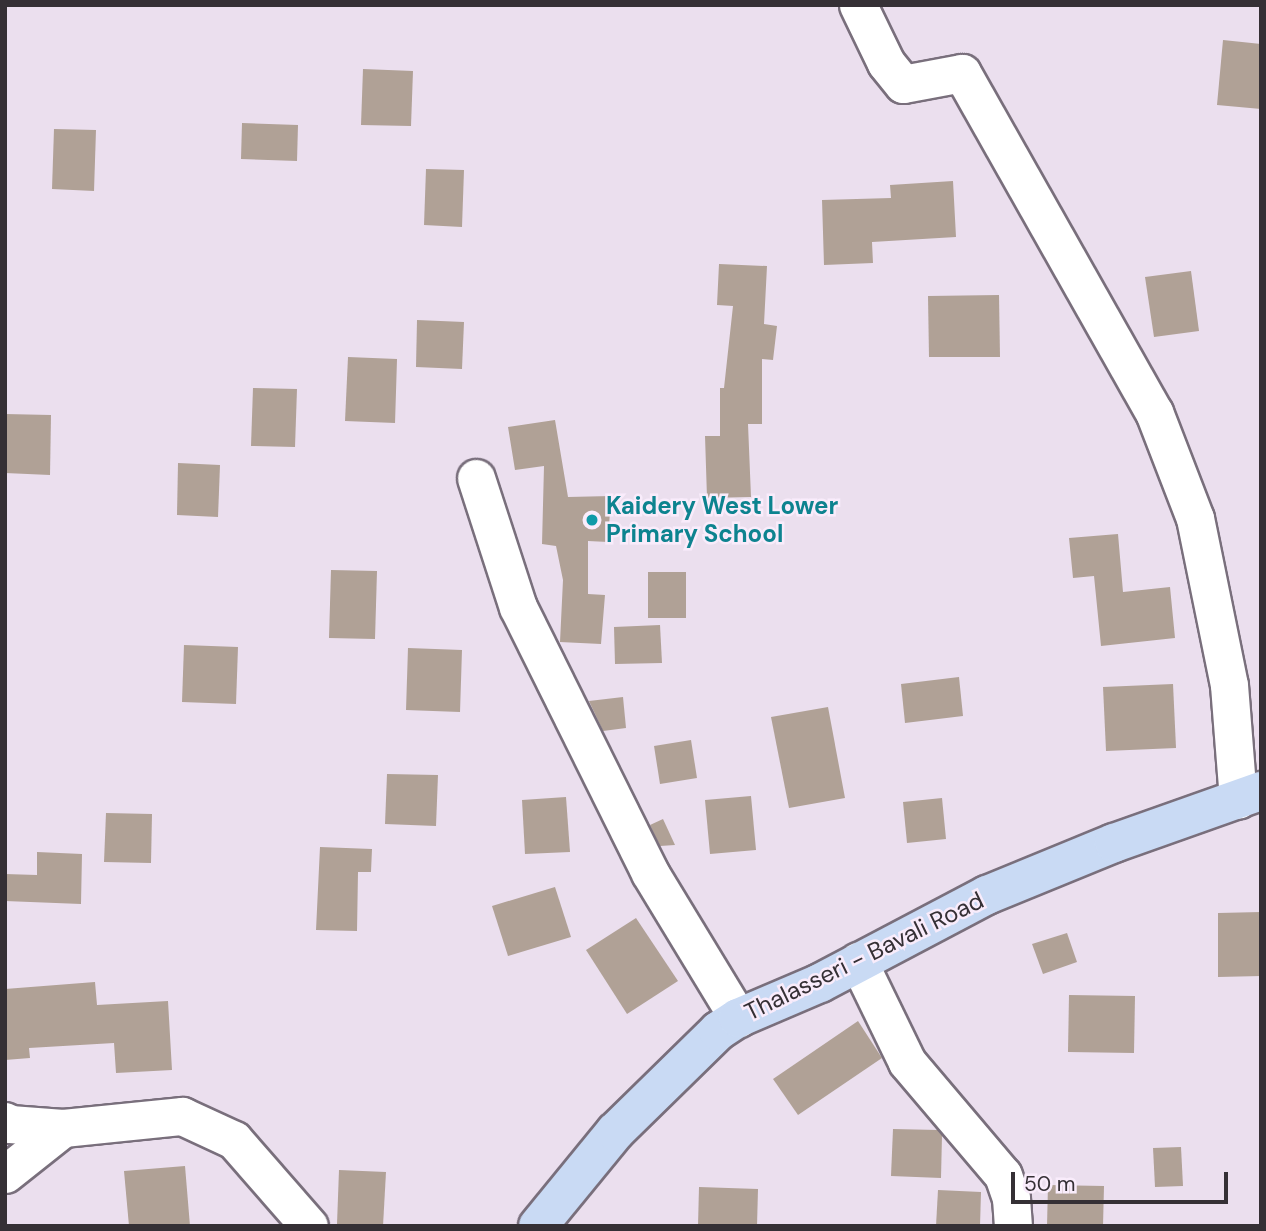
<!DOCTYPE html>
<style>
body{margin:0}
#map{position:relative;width:1266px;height:1231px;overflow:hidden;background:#ebdfee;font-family:"DM Sans",sans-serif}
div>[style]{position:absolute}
.building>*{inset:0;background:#b0a196}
.roads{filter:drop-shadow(2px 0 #796f7c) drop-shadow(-2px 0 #796f7c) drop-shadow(0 2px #796f7c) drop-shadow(0 -2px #796f7c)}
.minor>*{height:37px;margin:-18.5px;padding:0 18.5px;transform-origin:18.5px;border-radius:18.5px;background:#fff}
.major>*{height:38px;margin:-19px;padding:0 19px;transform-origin:19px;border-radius:19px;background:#c9daf4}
.dots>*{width:19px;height:19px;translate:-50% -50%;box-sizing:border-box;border:4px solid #f9ecfb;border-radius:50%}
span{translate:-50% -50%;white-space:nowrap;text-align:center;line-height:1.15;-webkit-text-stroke:5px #f9ecfb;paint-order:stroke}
.culture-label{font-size:24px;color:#0d838f;font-weight:700}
.left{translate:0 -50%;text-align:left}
.street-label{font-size:24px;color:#353035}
.frame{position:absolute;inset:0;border:7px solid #353035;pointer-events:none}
.scale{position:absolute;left:1011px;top:1172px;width:217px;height:32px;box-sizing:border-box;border:4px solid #353035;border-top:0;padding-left:9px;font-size:21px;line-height:24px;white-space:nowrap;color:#353035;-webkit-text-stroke:5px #f9ecfb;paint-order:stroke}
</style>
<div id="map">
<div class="building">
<div style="clip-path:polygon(1223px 40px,1261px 44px,1261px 109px,1217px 105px)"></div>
<div style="clip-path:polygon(363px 69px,413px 71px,411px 126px,361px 125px)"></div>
<div style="clip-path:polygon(242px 123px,298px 125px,297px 161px,241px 159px)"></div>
<div style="clip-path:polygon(54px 129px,96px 130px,94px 191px,52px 189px)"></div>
<div style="clip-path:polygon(426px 169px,464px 170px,462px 227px,424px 225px)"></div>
<div style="clip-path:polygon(953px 181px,956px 237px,872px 242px,873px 263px,824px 265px,822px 200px,891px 198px,890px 185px)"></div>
<div style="clip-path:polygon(719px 264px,767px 266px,764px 324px,777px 326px,773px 360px,762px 359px,762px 424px,748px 424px,751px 497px,707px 498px,705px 436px,720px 436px,720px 388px,724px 388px,733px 306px,717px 305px)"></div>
<div style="clip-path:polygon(1191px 271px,1199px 331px,1154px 337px,1145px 277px)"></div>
<div style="clip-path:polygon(999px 295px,1000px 357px,929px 357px,928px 296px)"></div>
<div style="clip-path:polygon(417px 320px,464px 322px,462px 369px,416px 367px)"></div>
<div style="clip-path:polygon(348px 357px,397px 359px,395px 423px,345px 421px)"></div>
<div style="clip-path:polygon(253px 388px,297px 389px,295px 447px,251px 446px)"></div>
<div style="clip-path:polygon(5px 414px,51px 415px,50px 475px,5px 473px)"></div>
<div style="clip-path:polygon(555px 420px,568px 497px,611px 496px,608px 542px,588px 541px,588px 594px,605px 595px,601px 644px,560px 642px,563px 580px,556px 546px,542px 544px,544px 466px,515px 470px,508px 427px)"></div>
<div style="clip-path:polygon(178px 463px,220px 465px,218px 517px,177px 515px)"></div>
<div style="clip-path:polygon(1118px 534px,1123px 592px,1170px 587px,1175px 638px,1101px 646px,1094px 576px,1073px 578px,1069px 538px)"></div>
<div style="clip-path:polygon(331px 570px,377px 571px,375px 639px,329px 638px)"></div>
<div style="clip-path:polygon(648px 572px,686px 572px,686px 618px,648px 618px)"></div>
<div style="clip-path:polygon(660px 625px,662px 663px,615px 664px,614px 627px)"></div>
<div style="clip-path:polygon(184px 645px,238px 647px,236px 704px,182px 702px)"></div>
<div style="clip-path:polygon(408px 648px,462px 650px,460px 712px,406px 710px)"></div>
<div style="clip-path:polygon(959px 677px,963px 716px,905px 723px,901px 684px)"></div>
<div style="clip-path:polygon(1173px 684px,1176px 748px,1106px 751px,1103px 687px)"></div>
<div style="clip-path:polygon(623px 697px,626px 728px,603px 731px,589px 701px)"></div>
<div style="clip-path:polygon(828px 707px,845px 798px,789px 808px,771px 717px)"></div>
<div style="clip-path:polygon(691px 740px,697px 778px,660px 784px,654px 746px)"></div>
<div style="clip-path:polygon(387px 774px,438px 775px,436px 826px,385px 824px)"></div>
<div style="clip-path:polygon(751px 796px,756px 850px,710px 854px,705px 800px)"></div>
<div style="clip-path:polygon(566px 797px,570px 852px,525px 854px,522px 800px)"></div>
<div style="clip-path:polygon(942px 798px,946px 839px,907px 843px,903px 802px)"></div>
<div style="clip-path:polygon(106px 813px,152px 814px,151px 863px,104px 862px)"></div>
<div style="clip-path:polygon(663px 819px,675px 845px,660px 846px,650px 825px)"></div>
<div style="clip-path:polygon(320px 847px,372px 849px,371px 872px,358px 872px,357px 931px,316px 930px)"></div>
<div style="clip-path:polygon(37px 852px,82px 854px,81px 904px,5px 901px,5px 874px,37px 875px)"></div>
<div style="clip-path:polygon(555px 887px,571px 937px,508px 956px,492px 906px)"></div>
<div style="clip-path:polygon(1261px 912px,1261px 976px,1218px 977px,1218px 913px)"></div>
<div style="clip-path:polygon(636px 918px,678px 981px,627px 1014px,586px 950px)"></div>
<div style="clip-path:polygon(1067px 933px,1077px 962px,1043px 974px,1032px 944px)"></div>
<div style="clip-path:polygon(95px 982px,97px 1005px,168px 1001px,172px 1070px,116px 1073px,114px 1043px,29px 1048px,30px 1058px,5px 1060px,5px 989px)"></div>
<div style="clip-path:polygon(1069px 995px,1135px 996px,1134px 1053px,1068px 1052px)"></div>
<div style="clip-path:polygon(858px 1021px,882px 1058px,798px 1115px,773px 1079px)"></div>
<div style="clip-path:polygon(893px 1129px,938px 1130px,942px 1135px,941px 1178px,891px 1176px)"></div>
<div style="clip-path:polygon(1181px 1147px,1183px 1186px,1155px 1187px,1153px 1148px)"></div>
<div style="clip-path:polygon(185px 1166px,190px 1226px,129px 1226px,124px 1171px)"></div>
<div style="clip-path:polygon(339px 1170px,386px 1172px,383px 1226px,337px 1224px)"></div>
<div style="clip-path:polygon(1048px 1185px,1104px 1186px,1103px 1226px,1047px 1226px)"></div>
<div style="clip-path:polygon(699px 1187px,758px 1189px,757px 1226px,698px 1226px)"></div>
<div style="clip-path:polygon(938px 1190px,981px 1192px,980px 1226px,936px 1226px)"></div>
</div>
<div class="roads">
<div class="minor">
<div style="left:858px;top:5px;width:64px;rotate:64.2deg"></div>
<div style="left:886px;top:63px;width:27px;rotate:51deg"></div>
<div style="left:903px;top:84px;width:60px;rotate:-10.6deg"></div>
<div style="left:962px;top:73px;width:390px;rotate:60.5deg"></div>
<div style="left:1154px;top:412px;width:114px;rotate:68.9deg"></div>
<div style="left:1195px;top:518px;width:170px;rotate:78.5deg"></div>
<div style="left:1229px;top:685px;width:115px;rotate:85.5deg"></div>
<div style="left:476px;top:478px;width:136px;rotate:72deg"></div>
<div style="left:518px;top:607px;width:297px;rotate:63.6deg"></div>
<div style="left:650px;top:873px;width:170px;rotate:58.7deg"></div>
<div style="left:858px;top:961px;width:112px;rotate:64.1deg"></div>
<div style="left:907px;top:1062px;width:148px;rotate:49.7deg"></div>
<div style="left:1003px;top:1175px;width:24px;rotate:71deg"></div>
<div style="left:1011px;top:1198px;width:28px;rotate:86deg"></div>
<div style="left:5px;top:1121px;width:6px;rotate:31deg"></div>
<div style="left:10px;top:1124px;width:53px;rotate:4.3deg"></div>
<div style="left:63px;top:1128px;width:120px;rotate:-5.8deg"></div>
<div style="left:182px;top:1116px;width:57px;rotate:24.8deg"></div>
<div style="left:234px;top:1140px;width:114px;rotate:48.9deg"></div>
<div style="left:5px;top:1174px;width:74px;rotate:-38.4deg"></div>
</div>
<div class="major">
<div style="left:538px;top:1226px;width:122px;rotate:-50.7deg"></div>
<div style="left:615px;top:1132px;width:144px;rotate:-44.4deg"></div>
<div style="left:718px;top:1031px;width:24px;rotate:-33deg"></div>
<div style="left:738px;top:1018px;width:89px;rotate:-23.1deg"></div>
<div style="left:820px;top:983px;width:189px;rotate:-27.8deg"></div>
<div style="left:987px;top:895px;width:137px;rotate:-22.3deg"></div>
<div style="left:1114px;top:843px;width:156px;rotate:-19.5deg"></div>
</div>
</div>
<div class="dots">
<div style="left:592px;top:520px;background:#0f9aa8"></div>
</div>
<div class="culture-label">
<span class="left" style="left:606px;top:520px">Kaidery West Lower<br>Primary School</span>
</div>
<div class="street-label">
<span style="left:864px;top:956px;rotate:-26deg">Thalasseri - Bavali Road</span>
</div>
<div class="frame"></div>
<div class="scale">50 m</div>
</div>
